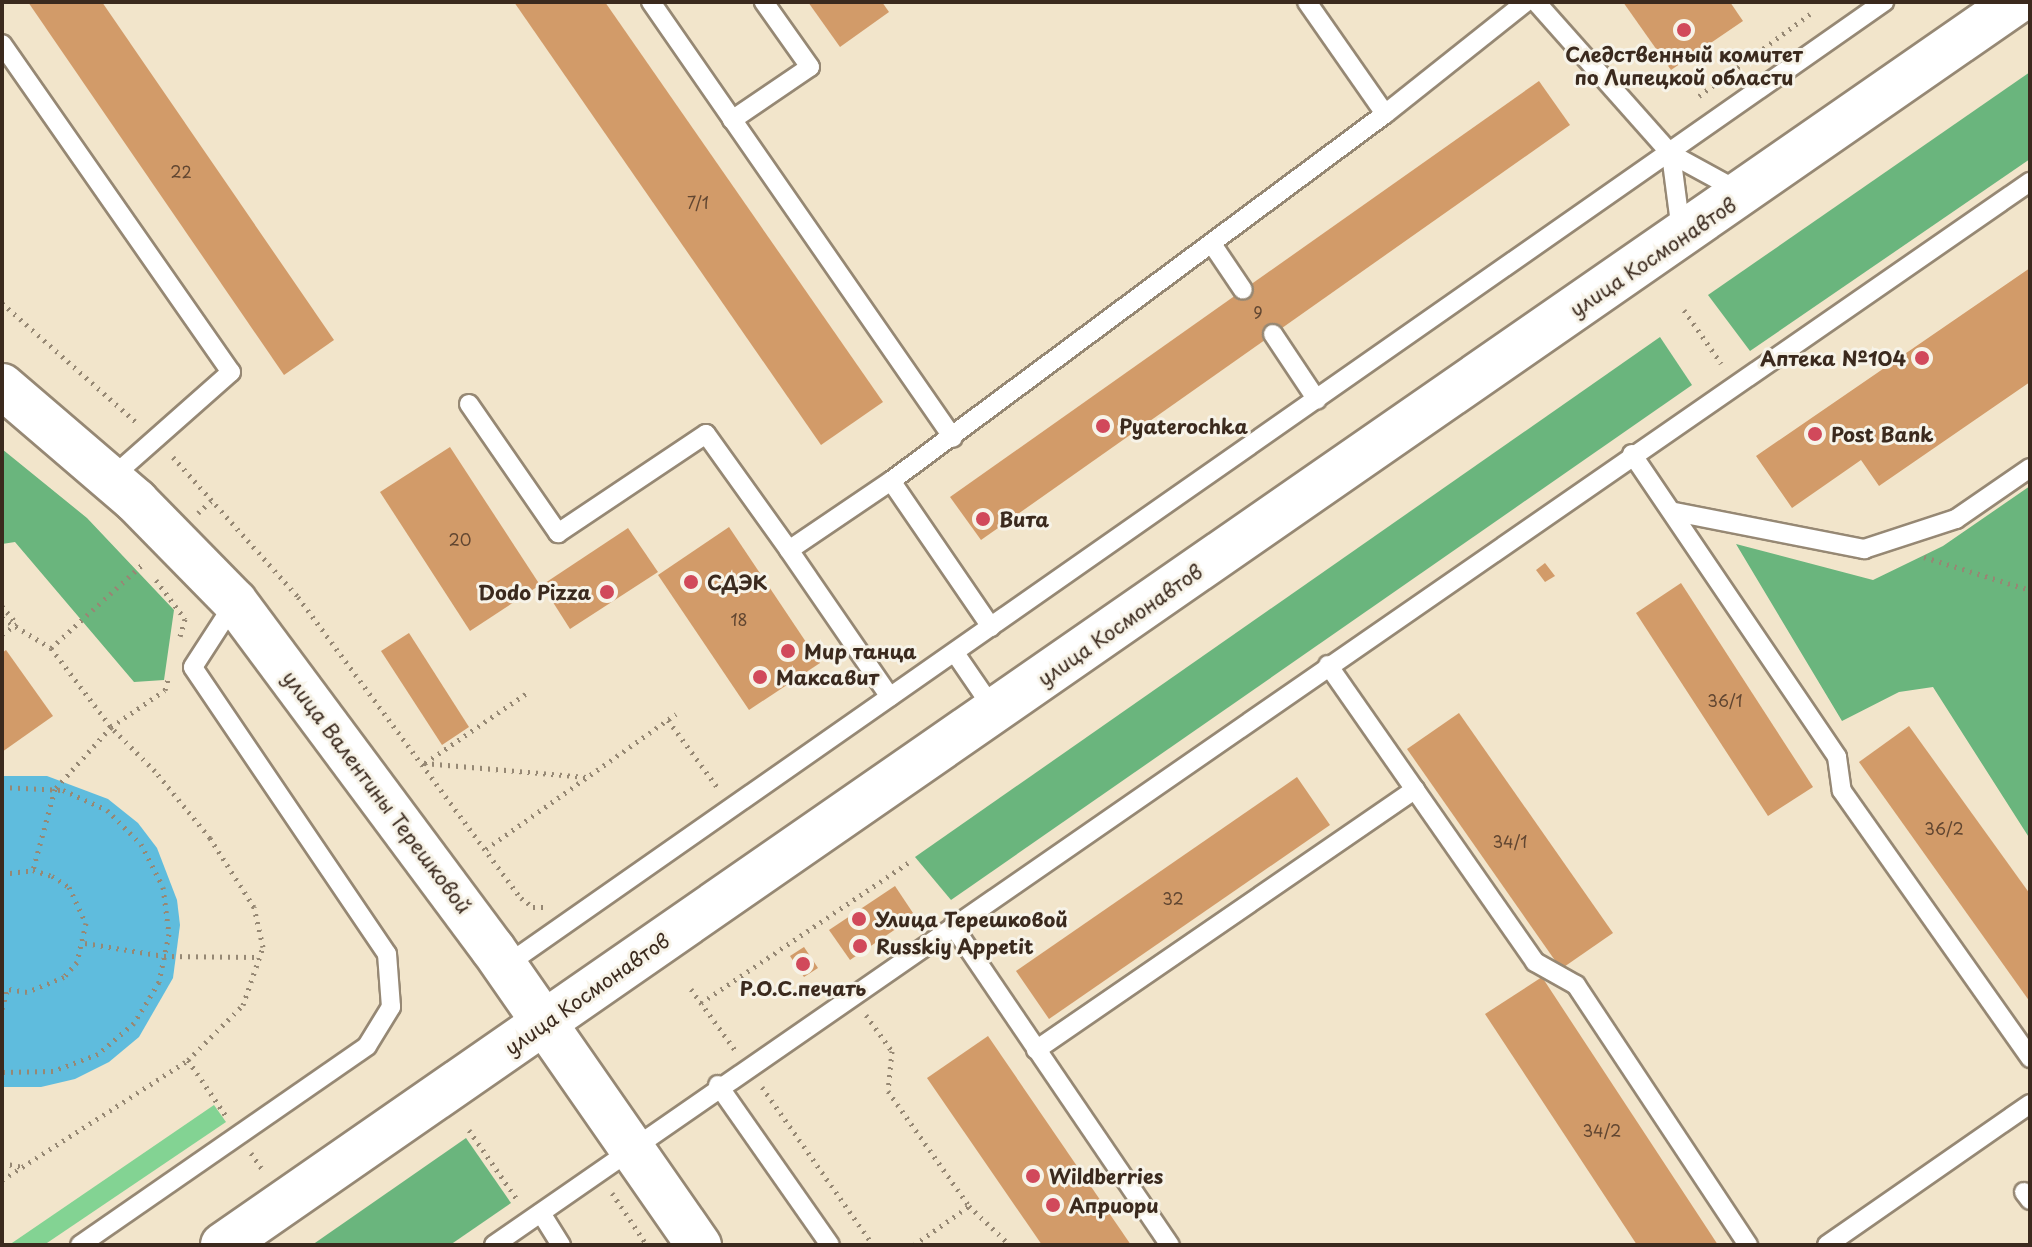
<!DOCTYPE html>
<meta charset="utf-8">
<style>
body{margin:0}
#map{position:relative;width:2032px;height:1247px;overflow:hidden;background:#f2e5cb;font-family:"Playpen Sans",sans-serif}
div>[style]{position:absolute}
.green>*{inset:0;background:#83d393}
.forest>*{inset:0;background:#6ab57d}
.water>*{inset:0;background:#5fbcdd}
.building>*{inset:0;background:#d29b69}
.path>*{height:5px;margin-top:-2.5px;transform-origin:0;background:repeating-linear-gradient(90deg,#968874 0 2px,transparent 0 8px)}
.roads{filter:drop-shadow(2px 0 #968874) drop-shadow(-2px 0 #968874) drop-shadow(0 2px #968874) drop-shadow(0 -2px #968874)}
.lane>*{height:18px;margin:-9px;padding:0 9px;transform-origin:9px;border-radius:9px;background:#fff}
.secondary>*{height:44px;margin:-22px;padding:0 22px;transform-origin:22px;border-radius:22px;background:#fff}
.dots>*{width:22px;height:22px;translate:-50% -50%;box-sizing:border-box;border:4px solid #f7f3e8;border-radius:50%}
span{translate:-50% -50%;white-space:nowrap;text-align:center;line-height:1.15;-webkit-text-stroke:6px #f7f3e8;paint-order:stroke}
.number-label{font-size:16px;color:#614631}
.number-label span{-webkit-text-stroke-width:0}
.poi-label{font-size:20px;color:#3b2a1e;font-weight:700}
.right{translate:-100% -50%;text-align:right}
.left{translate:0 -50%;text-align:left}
.street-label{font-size:20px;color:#3b2a1e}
.frame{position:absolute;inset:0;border:4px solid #3b2a1e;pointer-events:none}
</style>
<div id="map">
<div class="green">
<div style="clip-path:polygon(214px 1105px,226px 1122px,44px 1245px,9px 1245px)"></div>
</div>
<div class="forest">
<div style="clip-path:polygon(2030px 72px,2030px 159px,1750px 351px,1708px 295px)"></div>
<div style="clip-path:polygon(1660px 337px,1692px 385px,951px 900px,915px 857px)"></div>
<div style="clip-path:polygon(2px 449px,87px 518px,174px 610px,164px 680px,134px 682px,15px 542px,2px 544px)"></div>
<div style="clip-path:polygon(2030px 486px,2030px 839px,1933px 687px,1899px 692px,1842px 721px,1736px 544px,1873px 580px,1943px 546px)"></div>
<div style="clip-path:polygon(466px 1138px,511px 1203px,450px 1245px,312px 1245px)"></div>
</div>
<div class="water">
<div style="clip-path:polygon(2px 776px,47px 776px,108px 799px,138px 823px,157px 848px,177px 900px,180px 925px,173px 978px,139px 1037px,109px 1062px,75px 1079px,41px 1087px,2px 1087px)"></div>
</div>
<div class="building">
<div style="clip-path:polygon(28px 2px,102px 2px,334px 340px,284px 375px)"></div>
<div style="clip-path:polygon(514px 2px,605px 2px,883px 402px,821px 445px)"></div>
<div style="clip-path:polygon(808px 2px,882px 2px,889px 12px,840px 47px)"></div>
<div style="clip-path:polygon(1623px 2px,1730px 2px,1743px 21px,1671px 70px)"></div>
<div style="clip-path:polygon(1539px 81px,1570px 125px,981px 540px,950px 497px)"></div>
<div style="clip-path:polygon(2030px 268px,2030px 382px,1879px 486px,1861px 460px,1792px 508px,1756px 456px)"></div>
<div style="clip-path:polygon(450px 447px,540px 585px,470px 631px,380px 492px)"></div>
<div style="clip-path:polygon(729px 527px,820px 663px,749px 710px,658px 575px)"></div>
<div style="clip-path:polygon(628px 528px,658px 572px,570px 629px,542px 585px)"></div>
<div style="clip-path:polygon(1545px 563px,1555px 576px,1545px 582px,1536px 570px)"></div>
<div style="clip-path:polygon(1681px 583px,1813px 787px,1768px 816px,1636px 613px)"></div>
<div style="clip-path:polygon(409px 633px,469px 727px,442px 745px,381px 651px)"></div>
<div style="clip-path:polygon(6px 650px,53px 716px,2px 752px,2px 653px)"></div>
<div style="clip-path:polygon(1459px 713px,1613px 933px,1561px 969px,1407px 749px)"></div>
<div style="clip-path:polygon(1909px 726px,2030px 894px,2030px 1002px,1859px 762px)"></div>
<div style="clip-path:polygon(1297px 777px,1330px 825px,1049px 1019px,1016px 971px)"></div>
<div style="clip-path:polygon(895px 886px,915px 916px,850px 960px,829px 930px)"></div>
<div style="clip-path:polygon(804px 947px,818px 968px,804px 977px,790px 956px)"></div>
<div style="clip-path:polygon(1542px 977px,1718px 1245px,1637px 1245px,1485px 1014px)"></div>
<div style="clip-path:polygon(988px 1036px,1131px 1245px,1042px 1245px,927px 1078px)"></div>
</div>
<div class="path">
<div style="left:1699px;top:96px;width:138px;rotate:-36.5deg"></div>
<div style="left:2px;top:303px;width:179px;rotate:41.6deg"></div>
<div style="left:1684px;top:310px;width:65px;rotate:55.1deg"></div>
<div style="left:173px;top:457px;width:188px;rotate:48.2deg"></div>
<div style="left:298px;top:597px;width:375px;rotate:53.5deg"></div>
<div style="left:521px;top:898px;width:15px;rotate:37deg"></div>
<div style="left:533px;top:907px;width:12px"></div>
<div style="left:198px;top:513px;width:22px;rotate:-43deg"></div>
<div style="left:1924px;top:557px;width:111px;rotate:17.3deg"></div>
<div style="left:156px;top:580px;width:49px;rotate:53.4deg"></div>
<div style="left:185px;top:619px;width:18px;rotate:106deg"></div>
<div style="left:2px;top:606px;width:23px;rotate:50deg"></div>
<div style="left:17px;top:624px;width:18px;rotate:146deg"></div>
<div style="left:2px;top:618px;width:57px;rotate:31.5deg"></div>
<div style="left:51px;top:648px;width:99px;rotate:52.8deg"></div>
<div style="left:111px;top:727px;width:65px;rotate:-34.4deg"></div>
<div style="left:165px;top:690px;width:15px;rotate:-74deg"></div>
<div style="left:51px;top:648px;width:125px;rotate:-42.4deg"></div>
<div style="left:668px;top:720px;width:84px;rotate:53.7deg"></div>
<div style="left:424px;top:763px;width:163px;rotate:4.9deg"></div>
<div style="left:425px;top:763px;width:124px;rotate:-34.5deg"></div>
<div style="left:2px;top:787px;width:61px;rotate:2.8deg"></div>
<div style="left:63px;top:790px;width:48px;rotate:24.4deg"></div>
<div style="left:107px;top:810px;width:48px;rotate:45deg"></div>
<div style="left:141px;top:844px;width:48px;rotate:62.9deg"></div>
<div style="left:163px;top:887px;width:47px;rotate:82.7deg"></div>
<div style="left:169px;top:934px;width:49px;rotate:101.8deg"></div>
<div style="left:159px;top:982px;width:48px;rotate:121.4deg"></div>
<div style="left:134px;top:1023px;width:48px;rotate:139.3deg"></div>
<div style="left:98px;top:1054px;width:48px;rotate:159.3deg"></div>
<div style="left:53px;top:1071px;width:51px;rotate:178.9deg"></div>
<div style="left:486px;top:849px;width:233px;rotate:-35.4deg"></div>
<div style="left:2px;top:874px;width:31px;rotate:-7deg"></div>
<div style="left:33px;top:870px;width:20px;rotate:18deg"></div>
<div style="left:52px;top:876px;width:20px;rotate:33deg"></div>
<div style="left:69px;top:887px;width:40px;rotate:65deg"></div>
<div style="left:86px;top:923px;width:40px;rotate:103deg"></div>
<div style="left:77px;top:962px;width:20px;rotate:131deg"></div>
<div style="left:64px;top:977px;width:40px;rotate:158deg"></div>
<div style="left:27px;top:992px;width:25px;rotate:-171deg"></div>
<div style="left:85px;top:943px;width:80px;rotate:9.3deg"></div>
<div style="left:164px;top:956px;width:96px;rotate:0.6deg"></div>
<div style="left:691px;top:989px;width:75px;rotate:54.2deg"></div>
<div style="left:701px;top:1003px;width:250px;rotate:-34.1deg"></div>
<div style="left:2px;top:1009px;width:20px;rotate:-75deg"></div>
<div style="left:866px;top:1015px;width:44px;rotate:54.2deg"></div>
<div style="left:892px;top:1051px;width:40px;rotate:95.7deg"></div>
<div style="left:888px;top:1091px;width:141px;rotate:54.8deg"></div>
<div style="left:969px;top:1206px;width:57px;rotate:43.6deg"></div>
<div style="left:188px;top:1060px;width:68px;rotate:55.8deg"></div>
<div style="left:762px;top:1087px;width:193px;rotate:54.9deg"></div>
<div style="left:469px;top:1130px;width:83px;rotate:55.3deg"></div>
<div style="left:251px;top:1153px;width:19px;rotate:55deg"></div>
<div style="left:2px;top:1163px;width:21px;rotate:11deg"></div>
<div style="left:2px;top:1180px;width:221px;rotate:-32.8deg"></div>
<div style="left:188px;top:1060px;width:78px;rotate:-45deg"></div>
<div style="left:243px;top:1005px;width:61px;rotate:-71deg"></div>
<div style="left:263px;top:947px;width:41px;rotate:-102.7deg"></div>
<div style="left:254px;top:907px;width:82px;rotate:-122.5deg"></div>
<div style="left:210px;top:838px;width:87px;rotate:-129.4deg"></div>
<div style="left:155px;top:771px;width:62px;rotate:-135deg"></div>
<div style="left:111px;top:727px;width:84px;rotate:132.1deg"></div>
<div style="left:55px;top:789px;width:84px;rotate:105.2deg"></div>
<div style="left:612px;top:1193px;width:63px;rotate:56.1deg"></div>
<div style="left:914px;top:1245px;width:67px;rotate:-35.3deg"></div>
</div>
<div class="roads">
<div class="lane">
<div style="left:651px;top:2px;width:530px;rotate:55.29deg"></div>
<div style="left:1307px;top:2px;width:136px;rotate:55.1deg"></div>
<div style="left:1536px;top:2px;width:203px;rotate:48.4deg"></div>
<div style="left:1671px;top:154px;width:77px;rotate:28.6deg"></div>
<div style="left:2px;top:44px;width:400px;rotate:55.1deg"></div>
<div style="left:231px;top:372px;width:162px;rotate:138.5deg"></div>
<div style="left:732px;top:120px;width:94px;rotate:-34.2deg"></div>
<div style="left:810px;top:67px;width:80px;rotate:-125.3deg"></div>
<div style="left:1671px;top:154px;width:78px;rotate:82.6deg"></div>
<div style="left:1212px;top:244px;width:55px;rotate:56deg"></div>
<div style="left:1273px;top:334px;width:79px;rotate:56.3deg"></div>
<div style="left:469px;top:404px;width:157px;rotate:55.4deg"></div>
<div style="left:558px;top:533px;width:178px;rotate:-33.8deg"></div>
<div style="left:706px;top:434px;width:143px;rotate:54.4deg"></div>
<div style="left:789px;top:550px;width:123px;rotate:-34.1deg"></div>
<div style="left:1632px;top:454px;width:366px;rotate:55.9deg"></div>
<div style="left:1837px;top:757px;width:34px;rotate:82deg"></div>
<div style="left:1842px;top:791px;width:327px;rotate:54.8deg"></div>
<div style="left:1675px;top:512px;width:193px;rotate:11.1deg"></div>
<div style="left:1864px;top:549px;width:97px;rotate:-18.1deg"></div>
<div style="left:1956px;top:519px;width:90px;rotate:-34.6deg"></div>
<div style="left:789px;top:550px;width:178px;rotate:55.5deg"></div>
<div style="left:991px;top:627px;width:177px;rotate:-124.4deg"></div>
<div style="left:891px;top:481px;width:615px;rotate:-36.61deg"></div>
<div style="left:1385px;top:114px;width:180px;rotate:-38.5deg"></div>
<div style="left:955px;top:653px;width:69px;rotate:55.6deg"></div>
<div style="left:1328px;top:665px;width:362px;rotate:55.1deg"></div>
<div style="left:1535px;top:962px;width:47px;rotate:29.3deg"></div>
<div style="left:1576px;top:985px;width:312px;rotate:56.5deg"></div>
<div style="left:953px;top:926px;width:386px;rotate:55.8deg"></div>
<div style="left:505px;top:966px;width:1683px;rotate:-34.96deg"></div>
<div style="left:1036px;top:1050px;width:460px;rotate:-34.5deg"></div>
<div style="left:718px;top:1085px;width:195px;rotate:55deg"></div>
<div style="left:2024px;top:1192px;width:10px;rotate:53deg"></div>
<div style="left:541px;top:1213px;width:38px;rotate:58deg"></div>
<div style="left:80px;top:1245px;width:349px;rotate:-34.7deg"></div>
<div style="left:367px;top:1046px;width:46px;rotate:-58.4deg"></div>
<div style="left:391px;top:1007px;width:53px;rotate:-94.3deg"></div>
<div style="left:387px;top:954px;width:346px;rotate:-124.1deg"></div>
<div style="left:193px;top:667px;width:77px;rotate:-57.1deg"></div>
<div style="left:494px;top:1245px;width:1868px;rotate:-34.69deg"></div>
<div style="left:1827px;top:1245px;width:247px;rotate:-34.8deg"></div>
</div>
<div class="secondary">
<div style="left:2px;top:386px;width:177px;rotate:40.6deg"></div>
<div style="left:136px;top:501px;width:141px;rotate:45.6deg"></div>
<div style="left:235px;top:602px;width:432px;rotate:53.4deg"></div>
<div style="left:493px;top:949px;width:361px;rotate:55.2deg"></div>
<div style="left:223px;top:1245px;width:2182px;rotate:-34.73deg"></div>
</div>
</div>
<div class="dots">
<div style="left:1684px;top:30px;background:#d1495b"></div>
<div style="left:1922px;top:358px;background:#d1495b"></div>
<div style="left:1103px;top:426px;background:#d1495b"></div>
<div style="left:1815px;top:434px;background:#d1495b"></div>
<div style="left:983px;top:519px;background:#d1495b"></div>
<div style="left:691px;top:582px;background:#d1495b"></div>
<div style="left:607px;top:592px;background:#d1495b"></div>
<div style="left:788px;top:651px;background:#d1495b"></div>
<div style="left:760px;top:677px;background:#d1495b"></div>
<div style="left:859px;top:919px;background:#d1495b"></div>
<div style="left:860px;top:946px;background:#d1495b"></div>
<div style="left:803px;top:964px;background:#d1495b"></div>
<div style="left:1033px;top:1176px;background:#d1495b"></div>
<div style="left:1053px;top:1205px;background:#d1495b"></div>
</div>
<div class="number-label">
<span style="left:181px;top:171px">22</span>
<span style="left:698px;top:202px">7/1</span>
<span style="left:1258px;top:312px">9</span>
<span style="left:460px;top:539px">20</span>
<span style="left:739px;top:619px">18</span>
<span style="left:1725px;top:700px">36/1</span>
<span style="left:1944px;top:828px">36/2</span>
<span style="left:1510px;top:841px">34/1</span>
<span style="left:1173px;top:898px">32</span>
<span style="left:1602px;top:1130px">34/2</span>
</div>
<div class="poi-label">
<span style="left:1684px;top:66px">Следственный комитет<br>по Липецкой области</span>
<span class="right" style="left:1906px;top:358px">Аптека №104</span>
<span class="left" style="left:1119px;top:426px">Pyaterochka</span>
<span class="left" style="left:1831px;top:434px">Post Bank</span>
<span class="left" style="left:999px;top:519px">Вита</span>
<span class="left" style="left:707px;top:582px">СДЭК</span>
<span class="right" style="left:591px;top:592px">Dodo Pizza</span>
<span class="left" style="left:804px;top:651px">Мир танца</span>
<span class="left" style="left:776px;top:677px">Максавит</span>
<span class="left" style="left:875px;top:919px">Улица Терешковой</span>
<span class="left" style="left:876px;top:946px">Russkiy Appetit</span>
<span style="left:803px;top:988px">Р.О.С.печать</span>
<span class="left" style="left:1049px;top:1176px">Wildberries</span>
<span class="left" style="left:1069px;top:1205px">Априори</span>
</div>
<div class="street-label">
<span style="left:1653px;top:257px;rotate:-34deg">улица Космонавтов</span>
<span style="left:1120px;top:625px;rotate:-35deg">улица Космонавтов</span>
<span style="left:377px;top:792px;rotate:53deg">улица Валентины Терешковой</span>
<span style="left:587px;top:994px;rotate:-35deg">улица Космонавтов</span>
</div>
<div class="frame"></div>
</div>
